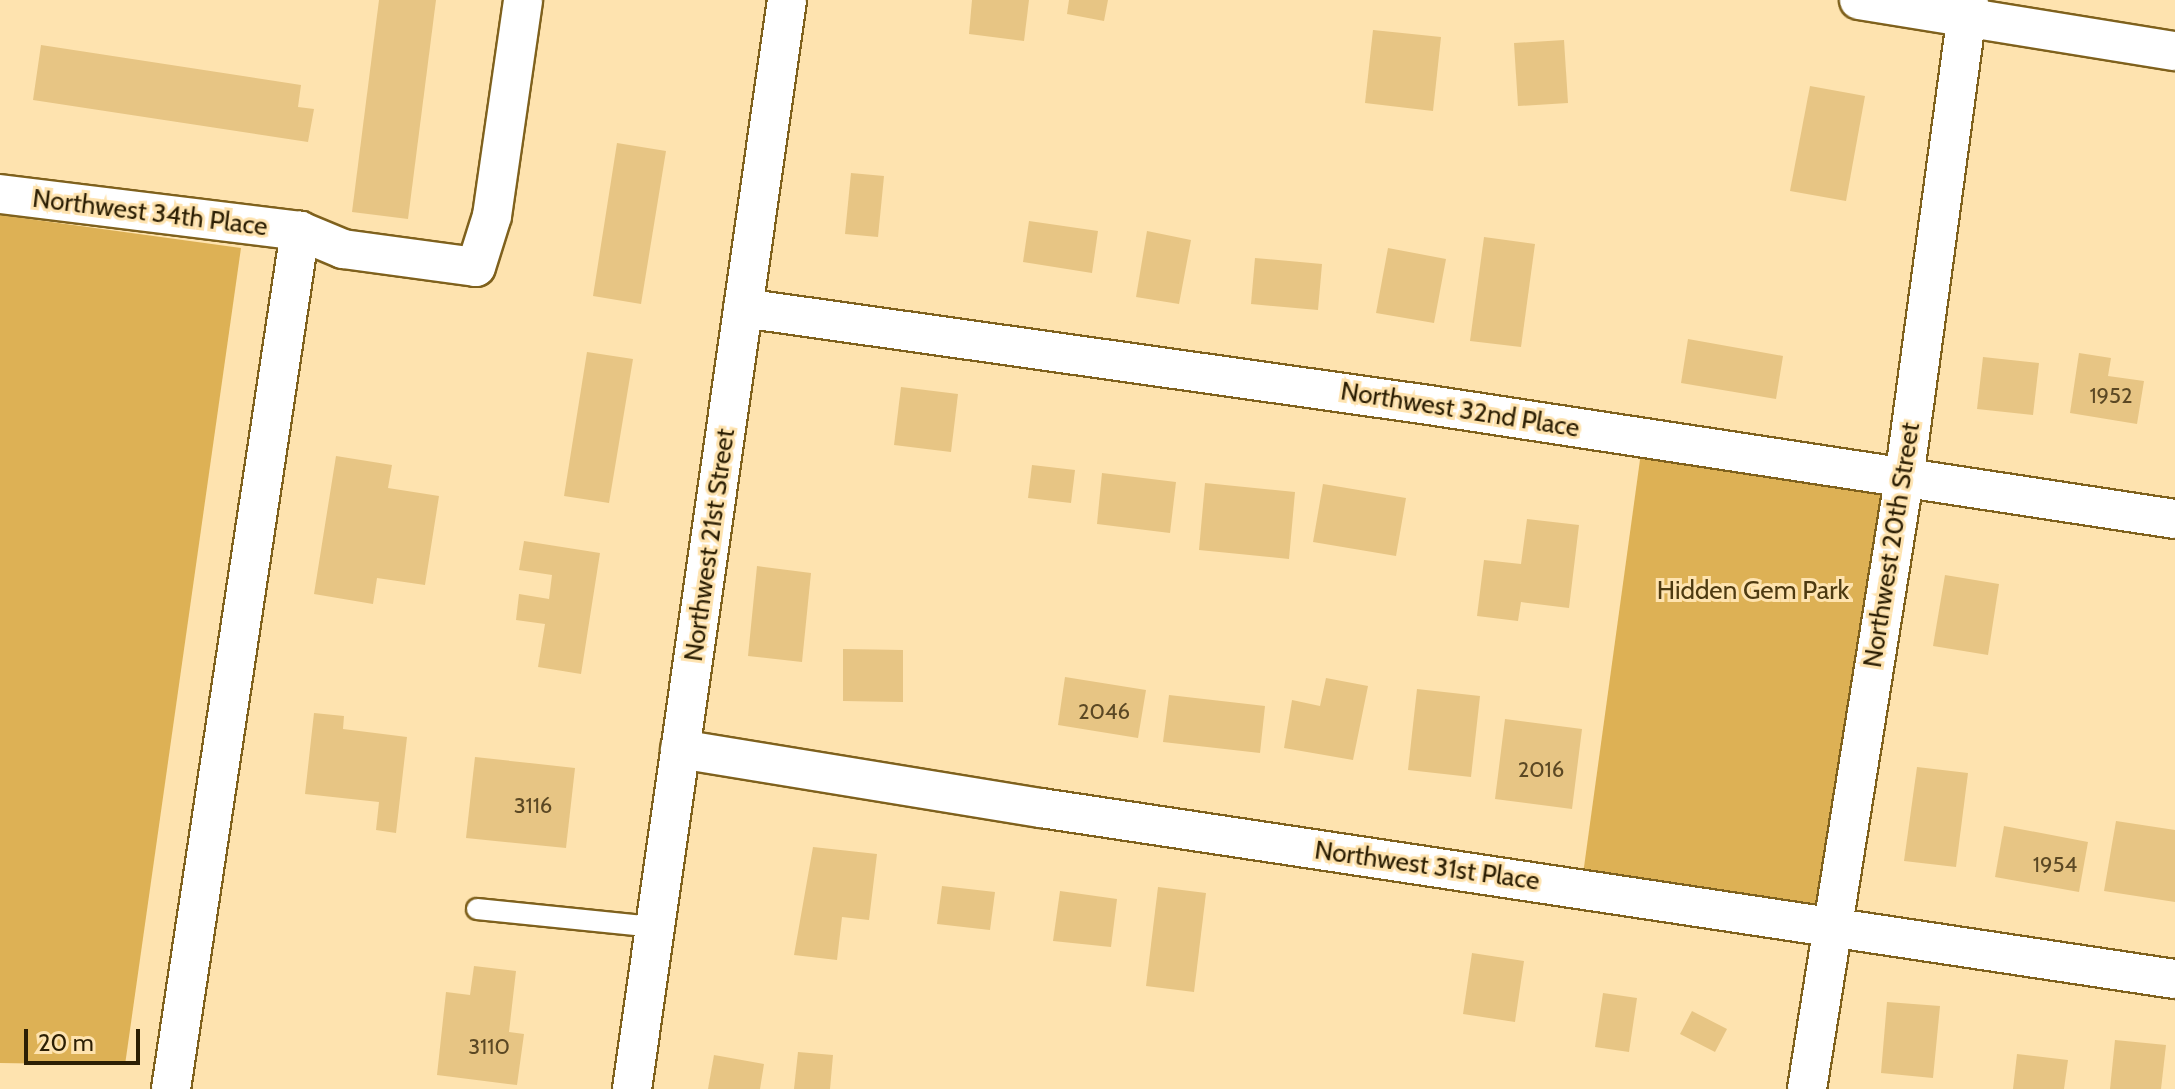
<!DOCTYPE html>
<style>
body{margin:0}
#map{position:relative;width:2175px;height:1089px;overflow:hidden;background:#fee3af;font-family:Cabin,sans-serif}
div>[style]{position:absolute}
.green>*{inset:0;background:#ddb155}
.building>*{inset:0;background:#e7c584}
.roads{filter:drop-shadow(2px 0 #7f611d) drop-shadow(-2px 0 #7f611d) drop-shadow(0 2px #7f611d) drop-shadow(0 -2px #7f611d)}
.lane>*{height:20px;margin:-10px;padding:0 10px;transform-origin:10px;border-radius:10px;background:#fff}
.street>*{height:38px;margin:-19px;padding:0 19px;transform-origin:19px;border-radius:19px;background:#fff}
span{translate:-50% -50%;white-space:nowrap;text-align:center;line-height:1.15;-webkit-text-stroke:6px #fee3af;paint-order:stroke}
.number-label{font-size:22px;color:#5b4824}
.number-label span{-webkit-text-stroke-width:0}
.street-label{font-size:26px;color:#2c1f04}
.park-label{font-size:26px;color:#4d3a11}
.scale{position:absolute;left:24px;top:1029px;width:116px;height:36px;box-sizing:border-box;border:4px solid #2c1f04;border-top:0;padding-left:10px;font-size:24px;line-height:28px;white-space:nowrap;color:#2c1f04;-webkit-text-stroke:6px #fee3af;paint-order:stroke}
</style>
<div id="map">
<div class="green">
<div style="clip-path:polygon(0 215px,241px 248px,125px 1065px,0 1063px)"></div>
<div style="clip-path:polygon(1643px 438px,1904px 479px,1829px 926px,1581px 889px)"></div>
</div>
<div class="building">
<div style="clip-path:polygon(379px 0,436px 0,408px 219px,352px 212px)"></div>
<div style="clip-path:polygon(972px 0,1029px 0,1024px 41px,969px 34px)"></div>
<div style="clip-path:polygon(1069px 0,1108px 0,1104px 21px,1067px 14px)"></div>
<div style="clip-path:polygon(1373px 30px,1441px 37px,1433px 111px,1365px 103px)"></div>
<div style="clip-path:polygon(1564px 40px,1568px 103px,1518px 106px,1514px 43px)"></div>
<div style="clip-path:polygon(41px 45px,301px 85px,298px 107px,314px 109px,308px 142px,33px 100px)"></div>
<div style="clip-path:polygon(1810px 86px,1865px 96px,1846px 201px,1790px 191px)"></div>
<div style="clip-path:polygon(617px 143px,666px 151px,641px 304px,593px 296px)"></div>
<div style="clip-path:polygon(851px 173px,884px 176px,878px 237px,845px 234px)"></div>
<div style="clip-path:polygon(1029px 221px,1098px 231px,1092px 273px,1023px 262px)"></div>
<div style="clip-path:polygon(1147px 231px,1191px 240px,1179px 304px,1136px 297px)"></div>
<div style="clip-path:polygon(1484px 237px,1535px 244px,1521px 347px,1470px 341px)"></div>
<div style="clip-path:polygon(1388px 248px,1446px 259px,1434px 323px,1376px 313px)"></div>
<div style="clip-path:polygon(1255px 258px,1322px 264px,1318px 310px,1251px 304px)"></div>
<div style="clip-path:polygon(1688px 339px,1783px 356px,1776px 399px,1681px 383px)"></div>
<div style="clip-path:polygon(587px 352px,633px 359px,609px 503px,564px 496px)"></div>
<div style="clip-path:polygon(2079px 353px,2111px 358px,2108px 376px,2144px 381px,2137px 424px,2070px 413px)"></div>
<div style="clip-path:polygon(1983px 357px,2039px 363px,2033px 415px,1977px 409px)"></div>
<div style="clip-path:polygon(901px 387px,958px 394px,951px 452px,894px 445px)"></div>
<div style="clip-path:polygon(336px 456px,392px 465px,388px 488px,439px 496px,425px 585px,377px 578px,373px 604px,314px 594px)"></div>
<div style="clip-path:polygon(1032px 465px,1075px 470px,1071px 503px,1028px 498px)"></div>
<div style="clip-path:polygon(1102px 473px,1176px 482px,1170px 533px,1097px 524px)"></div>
<div style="clip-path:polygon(1205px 483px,1295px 492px,1289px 559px,1199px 550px)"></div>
<div style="clip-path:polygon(1323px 484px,1406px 498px,1396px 556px,1313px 542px)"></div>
<div style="clip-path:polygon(1527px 519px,1579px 525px,1569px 608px,1521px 602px,1518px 621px,1477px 616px,1484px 560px,1521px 564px)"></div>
<div style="clip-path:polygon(524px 541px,600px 553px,581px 674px,538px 667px,545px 624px,516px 620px,519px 594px,549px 599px,552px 575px,519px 570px)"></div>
<div style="clip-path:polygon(757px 566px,811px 573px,802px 662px,748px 656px)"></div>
<div style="clip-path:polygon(1945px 575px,1999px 584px,1988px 655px,1933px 646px)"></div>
<div style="clip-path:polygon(843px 649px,903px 650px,903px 702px,843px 701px)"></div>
<div style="clip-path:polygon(1065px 677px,1146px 690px,1138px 738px,1058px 725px)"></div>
<div style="clip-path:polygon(1326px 678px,1368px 686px,1353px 760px,1284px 748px,1292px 700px,1320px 706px)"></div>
<div style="clip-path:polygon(1417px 689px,1480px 696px,1471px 777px,1408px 770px)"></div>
<div style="clip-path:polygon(1169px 695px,1265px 706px,1260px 753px,1163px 742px)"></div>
<div style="clip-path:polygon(314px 713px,344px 716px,343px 729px,407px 737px,396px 833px,376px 830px,379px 802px,305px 794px)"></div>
<div style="clip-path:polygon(1505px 719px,1582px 729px,1572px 809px,1495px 799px)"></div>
<div style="clip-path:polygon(475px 757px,575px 768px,566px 848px,466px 838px)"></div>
<div style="clip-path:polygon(1917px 767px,1968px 773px,1956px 867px,1904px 861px)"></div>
<div style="clip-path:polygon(2116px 821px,2175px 830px,2175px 902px,2104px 891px)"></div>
<div style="clip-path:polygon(2004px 826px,2088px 842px,2079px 892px,1995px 877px)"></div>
<div style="clip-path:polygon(813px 847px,877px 854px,869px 920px,842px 917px,837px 960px,794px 955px)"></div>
<div style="clip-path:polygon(942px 886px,995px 892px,990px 930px,937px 924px)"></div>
<div style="clip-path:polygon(1158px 887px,1206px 893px,1194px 992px,1146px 986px)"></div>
<div style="clip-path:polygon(1060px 891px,1117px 899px,1111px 947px,1053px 941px)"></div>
<div style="clip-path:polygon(1472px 953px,1524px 961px,1515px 1022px,1463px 1014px)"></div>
<div style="clip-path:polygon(474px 966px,516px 971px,509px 1032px,524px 1034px,517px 1085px,437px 1075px,446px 992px,470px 995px)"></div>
<div style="clip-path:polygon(1603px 993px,1637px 998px,1629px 1052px,1595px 1047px)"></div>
<div style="clip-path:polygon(1887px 1002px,1940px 1006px,1933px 1078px,1881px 1073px)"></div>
<div style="clip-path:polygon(1692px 1011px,1727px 1029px,1715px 1052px,1680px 1034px)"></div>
<div style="clip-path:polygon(2115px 1040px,2166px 1045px,2161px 1089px,2110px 1089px)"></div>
<div style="clip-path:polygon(798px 1052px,833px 1055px,830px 1089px,794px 1089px)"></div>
<div style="clip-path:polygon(2017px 1054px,2068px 1060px,2064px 1089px,2013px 1089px)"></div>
<div style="clip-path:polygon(714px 1055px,764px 1064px,760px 1089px,708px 1089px)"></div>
</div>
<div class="roads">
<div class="lane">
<div style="left:477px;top:909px;width:179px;rotate:5.8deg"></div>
</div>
<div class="street">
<div style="left:1859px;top:0;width:320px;rotate:9.2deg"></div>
<div style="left:0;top:194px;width:302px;rotate:7deg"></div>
<div style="left:300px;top:231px;width:47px;rotate:22.7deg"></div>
<div style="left:343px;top:249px;width:134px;rotate:7.7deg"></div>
<div style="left:476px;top:267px;width:53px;rotate:-72.6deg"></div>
<div style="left:492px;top:216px;width:218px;rotate:-81.8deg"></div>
<div style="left:743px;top:308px;width:693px;rotate:8.05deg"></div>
<div style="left:1429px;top:405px;width:755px;rotate:8.69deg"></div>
<div style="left:680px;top:749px;width:366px;rotate:9.3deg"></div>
<div style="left:1041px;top:808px;width:1147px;rotate:8.58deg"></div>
<div style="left:171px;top:1089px;width:868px;rotate:-81.45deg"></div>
<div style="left:632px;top:1089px;width:1100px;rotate:-81.9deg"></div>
<div style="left:1807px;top:1089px;width:618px;rotate:-80.96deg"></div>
<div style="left:1904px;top:479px;width:483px;rotate:-82.3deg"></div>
</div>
</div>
<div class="number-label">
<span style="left:2111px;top:396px">1952</span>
<span style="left:1104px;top:712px">2046</span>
<span style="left:1541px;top:770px">2016</span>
<span style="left:533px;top:806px">3116</span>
<span style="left:2055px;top:865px">1954</span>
<span style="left:489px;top:1047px">3110</span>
</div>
<div class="street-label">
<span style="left:150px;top:213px;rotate:7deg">Northwest 34th Place</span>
<span style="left:1460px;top:410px;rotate:9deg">Northwest 32nd Place</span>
<span style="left:710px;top:545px;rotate:-82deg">Northwest 21st Street</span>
<span style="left:1892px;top:545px;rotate:-81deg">Northwest 20th Street</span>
<span style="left:1427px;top:866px;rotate:8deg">Northwest 31st Place</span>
</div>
<div class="park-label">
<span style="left:1753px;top:591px">Hidden Gem Park</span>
</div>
<div class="scale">20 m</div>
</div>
